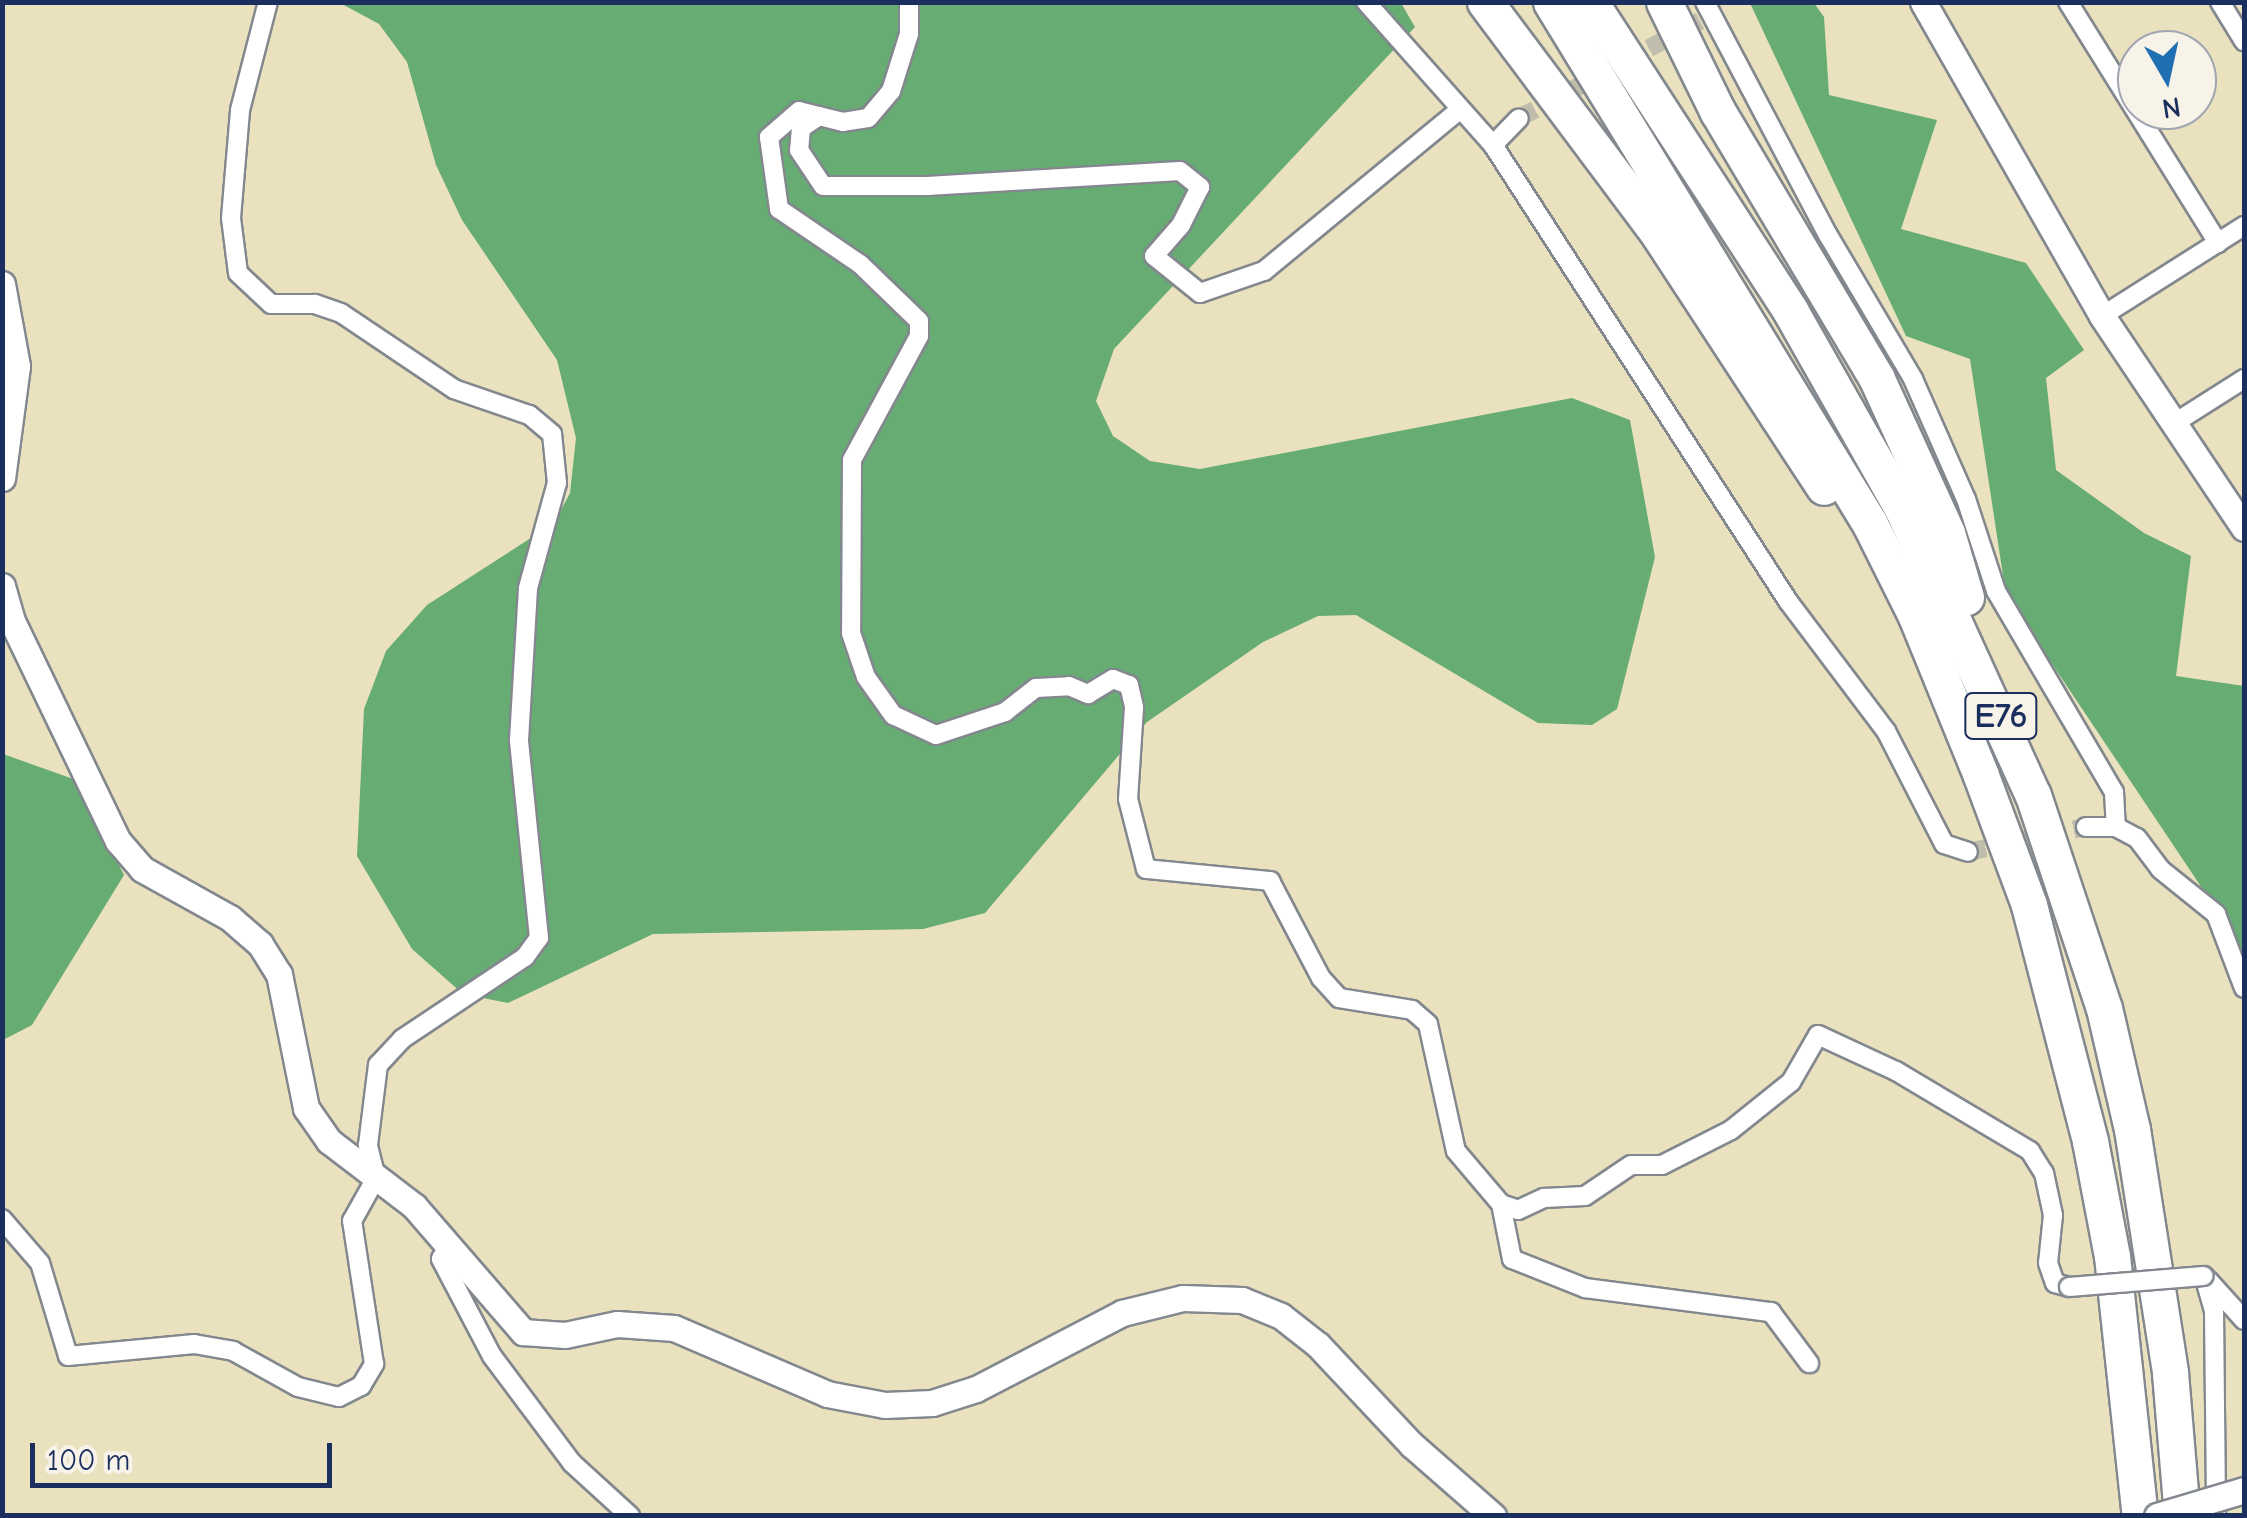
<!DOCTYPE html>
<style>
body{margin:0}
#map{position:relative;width:2247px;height:1518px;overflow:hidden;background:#eae1bf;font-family:"Comic Neue",sans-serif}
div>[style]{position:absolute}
.forest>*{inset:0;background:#66ac73}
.street-tunnel>*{height:18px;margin-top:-9px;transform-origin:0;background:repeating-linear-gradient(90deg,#c1bdac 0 18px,transparent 0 27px)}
.roads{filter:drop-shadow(2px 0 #82888e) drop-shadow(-2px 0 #82888e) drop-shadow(0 2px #82888e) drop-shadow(0 -2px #82888e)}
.street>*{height:18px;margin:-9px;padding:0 9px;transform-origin:9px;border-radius:9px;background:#fff}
.secondary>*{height:25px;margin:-12.5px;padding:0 12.5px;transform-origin:12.5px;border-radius:12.5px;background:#fff}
.highway>*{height:35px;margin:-17.5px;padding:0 17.5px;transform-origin:17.5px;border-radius:17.5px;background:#fff}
.bridges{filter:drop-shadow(2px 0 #82888e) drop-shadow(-2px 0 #82888e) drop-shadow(0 2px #82888e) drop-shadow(0 -2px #82888e)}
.street-bridge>*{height:18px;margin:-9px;padding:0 9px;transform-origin:9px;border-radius:9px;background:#fff}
.secondary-bridge>*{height:25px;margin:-12.5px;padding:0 12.5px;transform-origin:12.5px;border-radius:12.5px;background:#fff}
span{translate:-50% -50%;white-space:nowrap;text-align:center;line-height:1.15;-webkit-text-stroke:8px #f7f3e8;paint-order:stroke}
.shield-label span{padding:2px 8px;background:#f7f3e8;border:2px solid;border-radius:8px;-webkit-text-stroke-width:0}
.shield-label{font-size:35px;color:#1b2f5e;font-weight:700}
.frame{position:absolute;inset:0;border:5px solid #1b2f5e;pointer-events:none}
.north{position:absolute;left:2117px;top:30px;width:100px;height:100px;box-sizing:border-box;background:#f7f3e8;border:2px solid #9fa5b1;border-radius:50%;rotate:171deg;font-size:28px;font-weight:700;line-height:40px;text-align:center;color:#1b2f5e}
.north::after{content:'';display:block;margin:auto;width:35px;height:45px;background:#1f6fb2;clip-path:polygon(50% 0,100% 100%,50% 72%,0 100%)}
.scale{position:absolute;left:30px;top:1443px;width:302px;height:45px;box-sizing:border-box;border:5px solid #1b2f5e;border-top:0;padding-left:12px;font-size:30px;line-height:35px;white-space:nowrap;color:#1b2f5e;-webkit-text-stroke:8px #f7f3e8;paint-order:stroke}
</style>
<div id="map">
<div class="forest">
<div style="clip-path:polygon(340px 3px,1401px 3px,1415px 27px,1114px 349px,1096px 401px,1113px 436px,1150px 461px,1200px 469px,1572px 398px,1630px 420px,1655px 557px,1617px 709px,1592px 725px,1538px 723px,1356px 615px,1318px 616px,1263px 642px,1147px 722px,985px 913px,923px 929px,653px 934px,508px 1003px,463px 994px,412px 949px,357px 856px,364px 709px,386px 651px,427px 605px,554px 523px,570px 493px,576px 438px,557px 360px,462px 220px,436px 165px,407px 62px,379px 24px)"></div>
<div style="clip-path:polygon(1750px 3px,1814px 3px,1824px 17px,1829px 95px,1937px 120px,1901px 229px,2026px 263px,2084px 350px,2046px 378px,2056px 470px,2144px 533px,2191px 556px,2176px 676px,2244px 686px,2244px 970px,2218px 912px,2006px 595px,1970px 359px,1906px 336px)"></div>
<div style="clip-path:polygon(3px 754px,76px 780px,124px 875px,32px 1025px,3px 1040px)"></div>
</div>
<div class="street-tunnel">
<div style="left:1625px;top:61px;width:85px;rotate:-28.1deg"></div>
<div style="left:1519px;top:118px;width:94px;rotate:-27.9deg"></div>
<div style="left:1968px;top:852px;width:121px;rotate:-12deg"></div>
</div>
<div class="roads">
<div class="street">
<div style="left:909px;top:2px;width:32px;rotate:90deg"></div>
<div style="left:909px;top:34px;width:60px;rotate:107.5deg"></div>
<div style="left:891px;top:91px;width:35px;rotate:130deg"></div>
<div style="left:868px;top:118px;width:25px;rotate:171deg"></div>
<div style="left:843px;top:122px;width:45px;rotate:-166deg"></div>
<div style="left:799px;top:111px;width:40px;rotate:139deg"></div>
<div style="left:769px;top:137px;width:73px;rotate:82.1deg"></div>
<div style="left:779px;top:209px;width:98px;rotate:34.2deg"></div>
<div style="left:860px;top:264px;width:82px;rotate:44deg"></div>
<div style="left:919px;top:321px;width:15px;rotate:90deg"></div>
<div style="left:919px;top:336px;width:141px;rotate:118.4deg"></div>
<div style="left:852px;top:460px;width:173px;rotate:90.3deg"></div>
<div style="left:851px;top:633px;width:46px;rotate:71.2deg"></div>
<div style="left:866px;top:677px;width:47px;rotate:54.6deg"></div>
<div style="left:893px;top:715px;width:47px;rotate:24.9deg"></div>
<div style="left:936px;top:735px;width:73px;rotate:-18.4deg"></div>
<div style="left:1005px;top:712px;width:39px;rotate:-38deg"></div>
<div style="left:1036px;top:688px;width:33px;rotate:-3deg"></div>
<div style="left:1069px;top:686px;width:21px;rotate:23deg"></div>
<div style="left:1088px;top:694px;width:29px;rotate:-31deg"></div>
<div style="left:1113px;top:679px;width:17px;rotate:21deg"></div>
<div style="left:1129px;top:685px;width:23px;rotate:77deg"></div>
<div style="left:1134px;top:707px;width:92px;rotate:93.7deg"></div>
<div style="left:1128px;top:799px;width:72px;rotate:75.6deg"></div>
<div style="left:1146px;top:869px;width:125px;rotate:5.5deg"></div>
<div style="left:1270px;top:881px;width:110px;rotate:62.3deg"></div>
<div style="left:1321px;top:978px;width:27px;rotate:48deg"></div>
<div style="left:1339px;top:998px;width:74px;rotate:9.3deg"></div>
<div style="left:1412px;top:1010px;width:21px;rotate:41deg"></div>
<div style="left:1428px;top:1024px;width:130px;rotate:77.6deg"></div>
<div style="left:1456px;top:1151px;width:70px;rotate:49.7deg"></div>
<div style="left:1501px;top:1204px;width:56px;rotate:78.7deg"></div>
<div style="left:1512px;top:1259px;width:79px;rotate:21.7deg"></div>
<div style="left:1585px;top:1288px;width:188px;rotate:7.4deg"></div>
<div style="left:1771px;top:1312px;width:64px;rotate:53.3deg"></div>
<div style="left:1366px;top:2px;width:191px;rotate:48.4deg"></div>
<div style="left:1493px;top:145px;width:543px;rotate:57.1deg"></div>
<div style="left:1788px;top:601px;width:163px;rotate:53deg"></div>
<div style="left:1886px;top:731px;width:127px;rotate:62.8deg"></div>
<div style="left:1944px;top:844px;width:25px;rotate:18deg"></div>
<div style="left:1705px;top:2px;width:263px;rotate:62.2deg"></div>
<div style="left:1828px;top:235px;width:167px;rotate:59.4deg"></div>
<div style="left:1913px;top:379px;width:131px;rotate:66.2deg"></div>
<div style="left:1966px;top:499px;width:97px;rotate:71.9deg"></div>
<div style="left:1996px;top:591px;width:233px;rotate:59.6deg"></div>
<div style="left:2114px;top:792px;width:35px;rotate:87deg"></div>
<div style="left:2068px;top:2px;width:284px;rotate:58.1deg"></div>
<div style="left:2220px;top:2px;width:46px;rotate:58.4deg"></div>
<div style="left:819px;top:116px;width:22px;rotate:146deg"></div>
<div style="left:801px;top:128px;width:22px;rotate:95deg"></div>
<div style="left:799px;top:150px;width:43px;rotate:56.3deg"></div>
<div style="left:823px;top:186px;width:104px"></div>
<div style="left:927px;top:186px;width:253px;rotate:-3.4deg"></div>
<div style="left:1180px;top:171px;width:26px;rotate:39deg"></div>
<div style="left:1200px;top:187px;width:42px;rotate:116.6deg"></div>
<div style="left:1181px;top:225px;width:41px;rotate:131.1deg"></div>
<div style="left:1154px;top:256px;width:59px;rotate:38.8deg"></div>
<div style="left:1200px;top:293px;width:68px;rotate:-19deg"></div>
<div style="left:1264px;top:271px;width:253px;rotate:-39.5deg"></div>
<div style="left:1493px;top:145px;width:37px;rotate:-46deg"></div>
<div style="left:2102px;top:316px;width:168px;rotate:-32.4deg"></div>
<div style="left:2173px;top:424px;width:84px;rotate:-32.4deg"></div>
<div style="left:2086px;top:827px;width:30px"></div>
<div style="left:2116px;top:827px;width:24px;rotate:28deg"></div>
<div style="left:2137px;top:838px;width:39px;rotate:53deg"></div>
<div style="left:2160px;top:869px;width:72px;rotate:38.8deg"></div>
<div style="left:2216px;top:914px;width:79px;rotate:69.3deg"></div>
<div style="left:1501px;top:1204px;width:18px;rotate:19deg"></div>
<div style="left:1518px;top:1210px;width:29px;rotate:-25deg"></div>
<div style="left:1544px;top:1198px;width:41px;rotate:-2.8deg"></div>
<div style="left:1585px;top:1196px;width:55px;rotate:-34deg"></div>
<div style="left:1631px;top:1165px;width:31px"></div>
<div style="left:1662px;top:1165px;width:77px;rotate:-26.9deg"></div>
<div style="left:1731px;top:1130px;width:77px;rotate:-38.7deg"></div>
<div style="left:1791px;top:1082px;width:54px;rotate:-60.1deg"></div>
<div style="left:1818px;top:1035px;width:86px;rotate:24.8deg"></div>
<div style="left:1896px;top:1071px;width:156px;rotate:30.8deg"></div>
<div style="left:2030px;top:1151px;width:26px;rotate:58deg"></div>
<div style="left:2044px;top:1173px;width:43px;rotate:77.9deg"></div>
<div style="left:2053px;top:1215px;width:48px;rotate:95.9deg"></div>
<div style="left:2048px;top:1263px;width:21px;rotate:71deg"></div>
<div style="left:2055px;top:1283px;width:15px;rotate:16deg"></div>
<div style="left:2px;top:1219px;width:58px;rotate:49.2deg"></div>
<div style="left:40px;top:1263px;width:97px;rotate:73.2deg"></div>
<div style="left:68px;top:1356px;width:127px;rotate:-5.4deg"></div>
<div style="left:194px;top:1344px;width:40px;rotate:10deg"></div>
<div style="left:233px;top:1351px;width:74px;rotate:29deg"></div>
<div style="left:298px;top:1387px;width:42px;rotate:13.7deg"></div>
<div style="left:339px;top:1397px;width:25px;rotate:-27deg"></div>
<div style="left:361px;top:1386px;width:26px;rotate:-59deg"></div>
<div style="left:374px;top:1364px;width:145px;rotate:-98.7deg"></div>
<div style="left:352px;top:1221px;width:49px;rotate:-60.8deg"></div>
<div style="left:376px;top:1178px;width:34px;rotate:-104deg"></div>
<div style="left:368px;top:1145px;width:81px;rotate:-82.9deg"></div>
<div style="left:378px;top:1065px;width:35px;rotate:-47deg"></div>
<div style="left:402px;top:1039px;width:148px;rotate:-33.7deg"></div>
<div style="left:525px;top:957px;width:24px;rotate:-54deg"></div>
<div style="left:539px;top:938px;width:199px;rotate:-95.8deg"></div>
<div style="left:519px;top:740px;width:152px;rotate:-86.6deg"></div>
<div style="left:528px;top:588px;width:109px;rotate:-74.6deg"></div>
<div style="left:557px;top:483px;width:49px;rotate:-95.8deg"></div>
<div style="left:552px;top:434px;width:30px;rotate:-140deg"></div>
<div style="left:529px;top:415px;width:79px;rotate:-160.9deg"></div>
<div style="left:454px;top:389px;width:136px;rotate:-146.1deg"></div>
<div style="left:341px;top:313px;width:28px;rotate:-161deg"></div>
<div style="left:315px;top:304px;width:44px;rotate:180deg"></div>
<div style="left:271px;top:304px;width:45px;rotate:-136.8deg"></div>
<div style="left:238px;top:273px;width:55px;rotate:-97.3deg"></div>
<div style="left:231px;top:218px;width:108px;rotate:-85.2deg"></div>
<div style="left:240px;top:110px;width:112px;rotate:-75.5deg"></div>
<div style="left:449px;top:1245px;width:16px;rotate:120deg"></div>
<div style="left:441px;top:1259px;width:110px;rotate:62.3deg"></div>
<div style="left:492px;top:1356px;width:134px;rotate:53.2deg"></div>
<div style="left:572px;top:1463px;width:79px;rotate:42.4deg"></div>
<div style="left:2204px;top:1276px;width:36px;rotate:74deg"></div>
<div style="left:2214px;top:1311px;width:205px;rotate:89.4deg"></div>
<div style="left:2208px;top:1280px;width:54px;rotate:48deg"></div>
</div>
<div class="secondary">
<div style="left:1923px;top:2px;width:361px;rotate:60.3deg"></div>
<div style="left:2102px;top:316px;width:255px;rotate:56.2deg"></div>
<div style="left:2px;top:284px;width:83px;rotate:79.6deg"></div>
<div style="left:17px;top:366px;width:113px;rotate:97.6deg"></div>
<div style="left:2px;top:586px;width:36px;rotate:74deg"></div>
<div style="left:12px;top:621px;width:244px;rotate:64.3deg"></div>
<div style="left:118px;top:841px;width:37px;rotate:49deg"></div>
<div style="left:142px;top:869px;width:101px;rotate:29.1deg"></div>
<div style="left:230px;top:918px;width:40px;rotate:41deg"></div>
<div style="left:260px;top:944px;width:36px;rotate:58deg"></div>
<div style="left:279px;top:974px;width:137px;rotate:78.6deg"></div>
<div style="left:306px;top:1108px;width:40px;rotate:55.1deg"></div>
<div style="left:329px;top:1141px;width:107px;rotate:37.4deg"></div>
<div style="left:414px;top:1206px;width:167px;rotate:49.1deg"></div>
<div style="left:523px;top:1332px;width:42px;rotate:4.1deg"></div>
<div style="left:565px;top:1335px;width:53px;rotate:-11.9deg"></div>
<div style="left:617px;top:1324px;width:57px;rotate:4deg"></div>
<div style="left:674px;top:1328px;width:167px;rotate:23.3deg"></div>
<div style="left:827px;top:1394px;width:59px;rotate:10.7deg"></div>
<div style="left:885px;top:1405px;width:47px;rotate:-2.4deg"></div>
<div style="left:932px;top:1403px;width:46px;rotate:-17.7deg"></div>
<div style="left:976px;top:1389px;width:165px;rotate:-27.5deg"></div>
<div style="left:1122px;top:1313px;width:63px;rotate:-13.8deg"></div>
<div style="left:1183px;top:1298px;width:59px;rotate:1.9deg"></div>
<div style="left:1242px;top:1300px;width:42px;rotate:22.3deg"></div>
<div style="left:1281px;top:1316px;width:47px;rotate:38.1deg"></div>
<div style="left:1318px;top:1345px;width:137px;rotate:46.8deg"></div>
<div style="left:1412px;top:1445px;width:108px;rotate:41.2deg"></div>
</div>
<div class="highway">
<div style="left:1485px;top:2px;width:291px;rotate:53.2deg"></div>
<div style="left:1659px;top:235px;width:301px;rotate:56.8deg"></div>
<div style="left:1551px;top:2px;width:612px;rotate:58.57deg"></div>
<div style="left:1870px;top:524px;width:103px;rotate:63.4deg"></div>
<div style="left:1916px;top:616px;width:170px;rotate:67.8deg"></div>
<div style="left:1980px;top:773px;width:141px;rotate:69.6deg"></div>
<div style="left:2029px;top:905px;width:244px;rotate:75.5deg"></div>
<div style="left:2090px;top:1141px;width:117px;rotate:79.2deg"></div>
<div style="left:2112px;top:1256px;width:262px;rotate:83.9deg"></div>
<div style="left:1590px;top:2px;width:369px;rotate:57deg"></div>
<div style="left:1791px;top:312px;width:225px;rotate:60.5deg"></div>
<div style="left:1902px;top:508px;width:315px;rotate:65.5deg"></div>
<div style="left:2033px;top:795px;width:225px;rotate:71.6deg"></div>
<div style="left:2104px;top:1008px;width:124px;rotate:77deg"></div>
<div style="left:2132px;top:1129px;width:247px;rotate:81.1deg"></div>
<div style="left:2170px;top:1373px;width:144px;rotate:85.2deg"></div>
<div style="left:1664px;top:2px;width:123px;rotate:63.9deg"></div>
<div style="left:1718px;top:112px;width:309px;rotate:59.2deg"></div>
<div style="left:1876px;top:377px;width:171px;rotate:65.5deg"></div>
<div style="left:1947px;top:533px;width:67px;rotate:73.5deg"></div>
</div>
</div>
<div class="bridges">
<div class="street-bridge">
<div style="left:2069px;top:1287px;width:135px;rotate:-4.7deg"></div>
</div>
<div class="secondary-bridge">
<div style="left:2157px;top:1516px;width:91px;rotate:-16.6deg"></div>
</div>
</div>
<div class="shield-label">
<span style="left:2001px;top:716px">E76</span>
</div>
<div class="frame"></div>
<div class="north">N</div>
<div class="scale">100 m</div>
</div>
